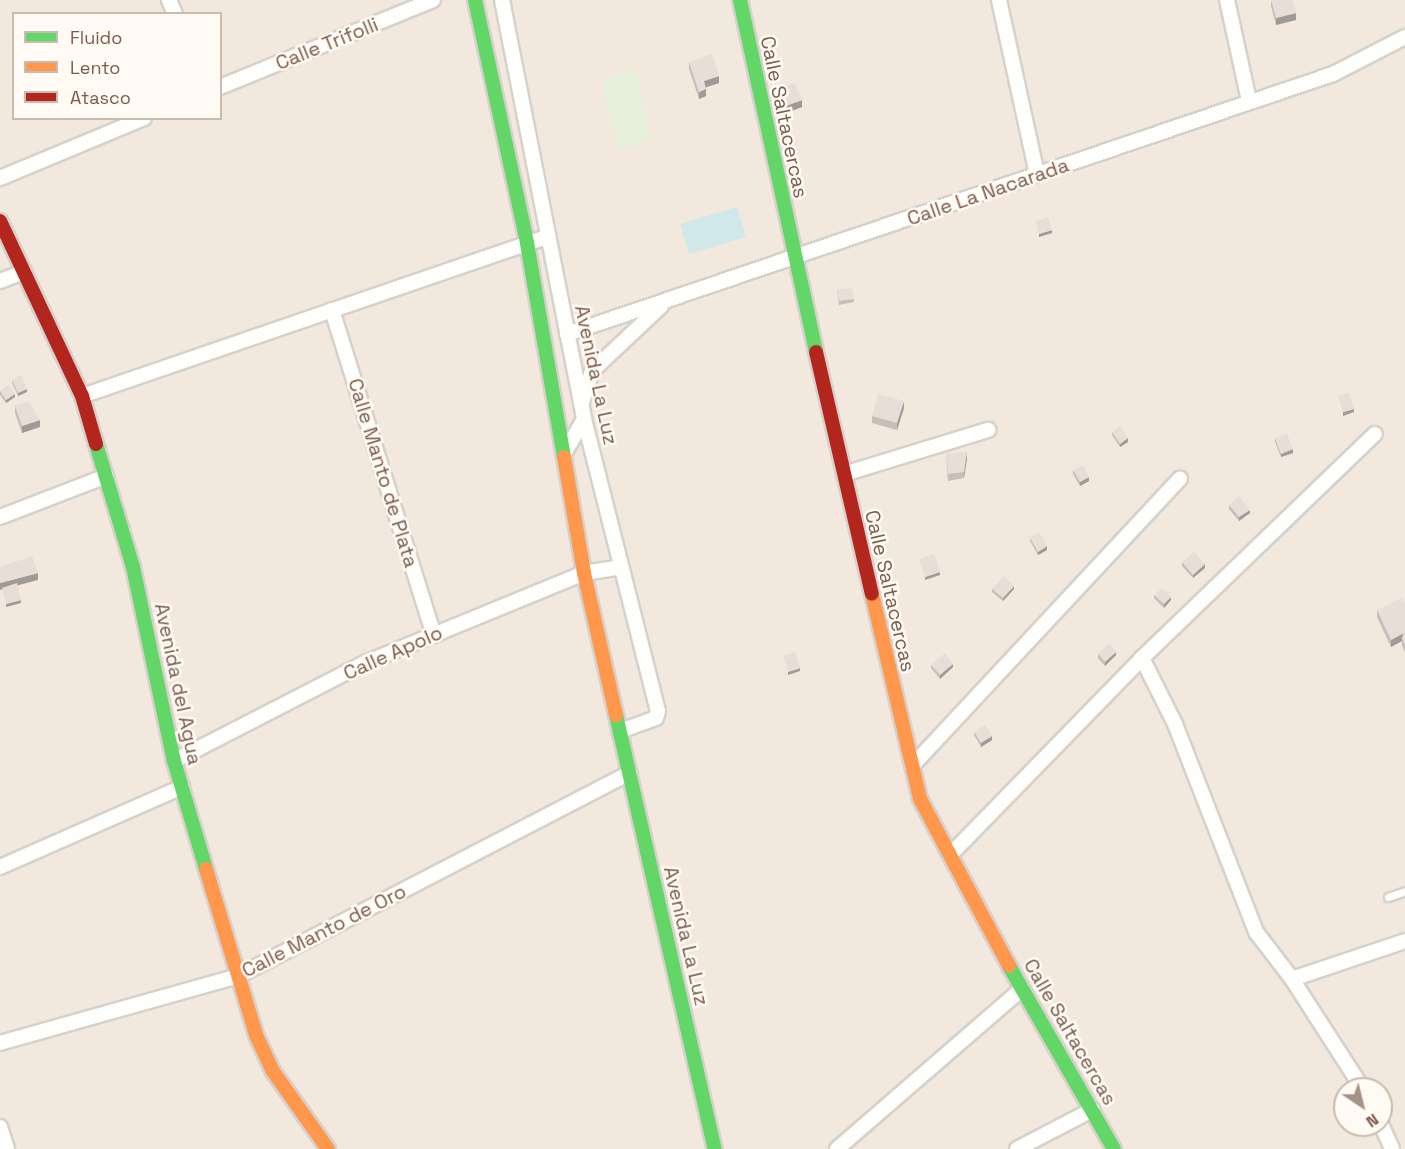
<!DOCTYPE html>
<style>
body{margin:0}
#map{position:relative;width:1405px;height:1149px;overflow:hidden;background:#f9f5f0;font-family:"Space Grotesk",sans-serif}
div>[style]{position:absolute}
.residential>*{inset:0;background:#f2e8de}
.green>*{inset:0;background:#e7f0db}
.water>*{inset:0;background:#d0e8ea}
.roads{filter:drop-shadow(2px 0 #d7d1cb) drop-shadow(-2px 0 #d7d1cb) drop-shadow(0 2px #d7d1cb) drop-shadow(0 -2px #d7d1cb)}
.lane>*{height:7px;margin:-3.5px;padding:0 3.5px;transform-origin:3.5px;border-radius:3.5px;background:#fefefd}
.street>*{height:14px;margin:-7px;padding:0 7px;transform-origin:7px;border-radius:7px;background:#fefefd}
.fast>*{height:14px;margin:-7px;padding:0 7px;transform-origin:7px;border-radius:7px;background:#63d668}
.slow>*{height:14px;margin:-7px;padding:0 7px;transform-origin:7px;border-radius:7px;background:#ff974d}
.jam>*{height:14px;margin:-7px;padding:0 7px;transform-origin:7px;border-radius:7px;background:#b3261e}
.wall>*{inset:0;background:#c6bfb9}
.shaded-wall>*{inset:0;background:#a19b96}
.building>*{inset:0;background:#e6ded7}
span{translate:-50% -50%;white-space:nowrap;text-align:center;line-height:1.15;-webkit-text-stroke:5px #fffaf3;paint-order:stroke}
.street-label{font-size:20px;color:#7a5c4d}
.legend{position:absolute;left:12px;top:12px;width:210px;height:108px;box-sizing:border-box;background:#fffaf3;border:2px solid #cabbb1;margin:0;padding:8px 10px;list-style:none;font-size:18px;color:#7a5c4d}
.legend li{display:flex;align-items:center;gap:12px;height:30px}
.legend b{width:30px;border:2px solid #cabbb1}
.north{position:absolute;left:1333px;top:1077px;width:60px;height:60px;box-sizing:border-box;background:#fffaf3;border:2px solid #cabbb1;border-radius:50%;rotate:145deg;font-size:16px;font-weight:700;line-height:24px;text-align:center;color:#7a5c4d}
.north::after{content:'';display:block;margin:auto;width:21px;height:27px;background:#a69286;clip-path:polygon(50% 0,100% 100%,50% 72%,0 100%)}
</style>
<div id="map">
<div class="residential">
<div style="clip-path:polygon(evenodd,0 0,1405px 0,1405px 1149px,0 1149px,0 0,14px 14px,220px 14px,220px 118px,14px 118px,14px 14px,0 0,1345px 1089px,1381px 1089px,1381px 1125px,1345px 1125px,1345px 1089px)"></div>
</div>
<div class="green">
<div style="clip-path:polygon(635px 67px,651px 137px,619px 150px,600px 81px)"></div>
</div>
<div class="water">
<div style="clip-path:polygon(737px 207px,746px 237px,689px 254px,680px 224px)"></div>
</div>
<div class="roads">
<div class="lane">
<div style="left:1388px;top:897px;width:18px;rotate:-19deg"></div>
</div>
<div class="street">
<div style="left:169px;top:0;width:15px;rotate:67deg"></div>
<div style="left:502px;top:0;width:427px;rotate:78.9deg"></div>
<div style="left:584px;top:419px;width:301px;rotate:75.8deg"></div>
<div style="left:658px;top:711px;width:7px;rotate:106deg"></div>
<div style="left:656px;top:718px;width:38px;rotate:160deg"></div>
<div style="left:999px;top:0;width:179px;rotate:77.7deg"></div>
<div style="left:1227px;top:0;width:103px;rotate:77.7deg"></div>
<div style="left:220px;top:87px;width:230px;rotate:-22.2deg"></div>
<div style="left:0;top:178px;width:156px;rotate:-22.6deg"></div>
<div style="left:0;top:281px;width:26px;rotate:-21deg"></div>
<div style="left:332px;top:310px;width:341px;rotate:72.6deg"></div>
<div style="left:567px;top:334px;width:809px;rotate:-18.75deg"></div>
<div style="left:1333px;top:74px;width:81px;rotate:-27.2deg"></div>
<div style="left:82px;top:396px;width:493px;rotate:-18.9deg"></div>
<div style="left:582px;top:402px;width:33px;rotate:-72deg"></div>
<div style="left:592px;top:371px;width:95px;rotate:-43.3deg"></div>
<div style="left:564px;top:454px;width:40px;rotate:-60.3deg"></div>
<div style="left:844px;top:474px;width:151px;rotate:-17deg"></div>
<div style="left:0;top:517px;width:114px;rotate:-21.1deg"></div>
<div style="left:1142px;top:658px;width:74px;rotate:63.4deg"></div>
<div style="left:1175px;top:724px;width:223px;rotate:68.7deg"></div>
<div style="left:1256px;top:932px;width:59px;rotate:52.5deg"></div>
<div style="left:1292px;top:979px;width:131px;rotate:57.2deg"></div>
<div style="left:174px;top:761px;width:215px;rotate:-27.2deg"></div>
<div style="left:365px;top:663px;width:237px;rotate:-22.3deg"></div>
<div style="left:584px;top:573px;width:37px;rotate:-9deg"></div>
<div style="left:912px;top:766px;width:393px;rotate:-47deg"></div>
<div style="left:950px;top:855px;width:275px;rotate:-45.7deg"></div>
<div style="left:1142px;top:658px;width:323px;rotate:-43.9deg"></div>
<div style="left:0;top:867px;width:199px;rotate:-23.7deg"></div>
<div style="left:1292px;top:979px;width:119px;rotate:-18.6deg"></div>
<div style="left:0;top:1043px;width:247px;rotate:-15.7deg"></div>
<div style="left:238px;top:976px;width:441px;rotate:-27.4deg"></div>
<div style="left:1381px;top:1124px;width:27px;rotate:66deg"></div>
<div style="left:0;top:1127px;width:23px;rotate:72deg"></div>
<div style="left:837px;top:1149px;width:245px;rotate:-40.9deg"></div>
<div style="left:1017px;top:1149px;width:85px;rotate:-27.5deg"></div>
</div>
<div class="fast">
<div style="left:475px;top:0;width:249px;rotate:77.9deg"></div>
<div style="left:527px;top:243px;width:217px;rotate:80.2deg"></div>
<div style="left:740px;top:0;width:360px;rotate:77.8deg"></div>
<div style="left:96px;top:444px;width:128px;rotate:73.3deg"></div>
<div style="left:133px;top:567px;width:198px;rotate:78.1deg"></div>
<div style="left:174px;top:761px;width:113px;rotate:73.5deg"></div>
<div style="left:616px;top:715px;width:445px;rotate:77.2deg"></div>
<div style="left:1009px;top:966px;width:211px;rotate:60.2deg"></div>
</div>
<div class="slow">
<div style="left:564px;top:457px;width:118px;rotate:80.2deg"></div>
<div style="left:584px;top:573px;width:146px;rotate:77.3deg"></div>
<div style="left:872px;top:594px;width:211px;rotate:76.8deg"></div>
<div style="left:920px;top:799px;width:189px;rotate:61.9deg"></div>
<div style="left:206px;top:869px;width:173px;rotate:73.2deg"></div>
<div style="left:256px;top:1035px;width:38px;rotate:65deg"></div>
<div style="left:272px;top:1070px;width:97px;rotate:54.7deg"></div>
</div>
<div class="jam">
<div style="left:0;top:221px;width:193px;rotate:64.9deg"></div>
<div style="left:82px;top:396px;width:50px;rotate:73.7deg"></div>
<div style="left:816px;top:352px;width:248px;rotate:77deg"></div>
</div>
</div>
<div class="wall">
<div style="clip-path:polygon(1271px 0,1296px 20px,1276px 25px,1271px 6px)"></div>
<div style="clip-path:polygon(689px 62px,719px 83px,706px 87px,706px 96px,699px 99px,689px 69px)"></div>
<div style="clip-path:polygon(779px 89px,802px 107px,786px 113px,779px 96px)"></div>
<div style="clip-path:polygon(837px 290px,854px 299px,854px 302px,839px 305px)"></div>
<div style="clip-path:polygon(12px 380px,27px 392px,18px 396px,12px 383px)"></div>
<div style="clip-path:polygon(0 391px,15px 397px,6px 403px,0 395px)"></div>
<div style="clip-path:polygon(15px 406px,40px 427px,22px 433px,15px 413px)"></div>
<div style="clip-path:polygon(904px 408px,897px 430px,872px 423px,872px 416px)"></div>
<div style="clip-path:polygon(1112px 432px,1128px 442px,1120px 447px,1112px 435px)"></div>
<div style="clip-path:polygon(1275px 438px,1293px 453px,1281px 457px,1275px 442px)"></div>
<div style="clip-path:polygon(946px 454px,967px 458px,964px 478px,948px 481px)"></div>
<div style="clip-path:polygon(1073px 470px,1089px 481px,1080px 486px,1073px 474px)"></div>
<div style="clip-path:polygon(1229px 505px,1250px 513px,1239px 521px,1229px 509px)"></div>
<div style="clip-path:polygon(1030px 538px,1047px 550px,1038px 555px,1030px 541px)"></div>
<div style="clip-path:polygon(1182px 562px,1205px 568px,1193px 578px,1182px 566px)"></div>
<div style="clip-path:polygon(992px 589px,1014px 589px,1003px 601px,992px 592px)"></div>
<div style="clip-path:polygon(1154px 595px,1171px 600px,1164px 608px,1154px 598px)"></div>
<div style="clip-path:polygon(1405px 604px,1405px 652px,1402px 645px,1402px 641px,1391px 647px,1377px 617px,1377px 610px)"></div>
<div style="clip-path:polygon(1098px 654px,1116px 655px,1105px 666px,1098px 658px)"></div>
<div style="clip-path:polygon(931px 665px,953px 667px,940px 679px,931px 668px)"></div>
<div style="clip-path:polygon(974px 732px,992px 740px,981px 747px,974px 735px)"></div>
</div>
<div class="shaded-wall">
<div style="clip-path:polygon(1296px 13px,1296px 20px,1276px 25px,1276px 18px)"></div>
<div style="clip-path:polygon(719px 76px,719px 83px,704px 88px,704px 81px)"></div>
<div style="clip-path:polygon(706px 89px,706px 96px,699px 99px,699px 92px)"></div>
<div style="clip-path:polygon(802px 100px,802px 107px,786px 113px,786px 106px)"></div>
<div style="clip-path:polygon(1052px 230px,1052px 233px,1039px 237px,1039px 234px)"></div>
<div style="clip-path:polygon(27px 389px,27px 392px,18px 396px,18px 393px)"></div>
<div style="clip-path:polygon(15px 394px,15px 397px,6px 403px,6px 400px)"></div>
<div style="clip-path:polygon(904px 401px,904px 408px,897px 430px,897px 423px)"></div>
<div style="clip-path:polygon(1354px 409px,1354px 412px,1343px 416px,1343px 412px)"></div>
<div style="clip-path:polygon(40px 420px,40px 427px,22px 433px,22px 426px)"></div>
<div style="clip-path:polygon(1128px 438px,1128px 442px,1120px 447px,1120px 444px)"></div>
<div style="clip-path:polygon(1293px 449px,1293px 453px,1281px 457px,1281px 454px)"></div>
<div style="clip-path:polygon(967px 451px,967px 458px,964px 478px,964px 472px)"></div>
<div style="clip-path:polygon(1089px 477px,1089px 481px,1080px 486px,1080px 482px)"></div>
<div style="clip-path:polygon(1250px 510px,1250px 513px,1239px 521px,1239px 517px)"></div>
<div style="clip-path:polygon(1047px 546px,1047px 550px,1038px 555px,1038px 552px)"></div>
<div style="clip-path:polygon(1205px 564px,1205px 568px,1193px 578px,1193px 575px)"></div>
<div style="clip-path:polygon(940px 572px,940px 575px,925px 580px,925px 577px)"></div>
<div style="clip-path:polygon(38px 573px,38px 580px,0 590px,0 583px)"></div>
<div style="clip-path:polygon(1014px 586px,1014px 589px,1003px 601px,1003px 598px)"></div>
<div style="clip-path:polygon(1171px 597px,1171px 600px,1164px 608px,1164px 604px)"></div>
<div style="clip-path:polygon(21px 600px,21px 603px,6px 607px,6px 604px)"></div>
<div style="clip-path:polygon(1404px 633px,1402px 638px,1402px 641px,1391px 647px,1391px 640px)"></div>
<div style="clip-path:polygon(1116px 652px,1116px 655px,1105px 666px,1105px 662px)"></div>
<div style="clip-path:polygon(953px 664px,953px 667px,940px 679px,940px 675px)"></div>
<div style="clip-path:polygon(800px 668px,800px 671px,788px 675px,788px 672px)"></div>
<div style="clip-path:polygon(992px 736px,992px 740px,981px 747px,981px 743px)"></div>
</div>
<div class="building">
<div style="clip-path:polygon(1271px 0,1293px 0,1296px 13px,1276px 18px)"></div>
<div style="clip-path:polygon(712px 54px,719px 76px,704px 81px,706px 89px,699px 92px,689px 62px)"></div>
<div style="clip-path:polygon(795px 83px,802px 100px,786px 106px,779px 89px)"></div>
<div style="clip-path:polygon(1048px 217px,1052px 230px,1039px 234px,1036px 221px)"></div>
<div style="clip-path:polygon(852px 288px,854px 299px,839px 301px,837px 290px)"></div>
<div style="clip-path:polygon(21px 375px,27px 389px,18px 393px,12px 380px)"></div>
<div style="clip-path:polygon(9px 385px,15px 394px,6px 400px,0 391px)"></div>
<div style="clip-path:polygon(1349px 393px,1354px 409px,1343px 412px,1338px 396px)"></div>
<div style="clip-path:polygon(878px 394px,904px 401px,897px 423px,872px 416px)"></div>
<div style="clip-path:polygon(29px 401px,40px 420px,22px 426px,15px 406px)"></div>
<div style="clip-path:polygon(1120px 426px,1128px 438px,1120px 444px,1112px 432px)"></div>
<div style="clip-path:polygon(1287px 434px,1293px 449px,1281px 454px,1275px 438px)"></div>
<div style="clip-path:polygon(967px 451px,964px 472px,948px 474px,946px 454px)"></div>
<div style="clip-path:polygon(1083px 465px,1089px 477px,1080px 482px,1073px 470px)"></div>
<div style="clip-path:polygon(1239px 496px,1250px 510px,1239px 517px,1229px 505px)"></div>
<div style="clip-path:polygon(1039px 532px,1047px 546px,1038px 552px,1030px 538px)"></div>
<div style="clip-path:polygon(1194px 552px,1205px 564px,1193px 575px,1182px 562px)"></div>
<div style="clip-path:polygon(934px 554px,940px 572px,925px 577px,919px 559px)"></div>
<div style="clip-path:polygon(32px 556px,38px 573px,0 583px,0 567px)"></div>
<div style="clip-path:polygon(1004px 576px,1014px 586px,1003px 598px,992px 589px)"></div>
<div style="clip-path:polygon(17px 583px,21px 600px,6px 604px,2px 588px)"></div>
<div style="clip-path:polygon(1162px 588px,1171px 597px,1164px 604px,1154px 595px)"></div>
<div style="clip-path:polygon(1402px 598px,1405px 604px,1405px 645px,1402px 638px,1404px 633px,1391px 640px,1377px 610px)"></div>
<div style="clip-path:polygon(1109px 643px,1116px 652px,1105px 662px,1098px 654px)"></div>
<div style="clip-path:polygon(795px 652px,800px 668px,788px 672px,783px 656px)"></div>
<div style="clip-path:polygon(945px 653px,953px 664px,940px 675px,931px 665px)"></div>
<div style="clip-path:polygon(985px 725px,992px 736px,981px 743px,974px 732px)"></div>
</div>
<div class="street-label">
<span style="left:327px;top:44px;rotate:-22deg">Calle Trifolli</span>
<span style="left:784px;top:117px;rotate:78deg">Calle Saltacercas</span>
<span style="left:988px;top:192px;rotate:-19deg">Calle La Nacarada</span>
<span style="left:596px;top:375px;rotate:78deg">Avenida La Luz</span>
<span style="left:383px;top:473px;rotate:73deg">Calle Manto de Plata</span>
<span style="left:890px;top:591px;rotate:77deg">Calle Saltacercas</span>
<span style="left:393px;top:653px;rotate:-24deg">Calle Apolo</span>
<span style="left:178px;top:684px;rotate:78deg">Avenida del Agua</span>
<span style="left:324px;top:931px;rotate:-27deg">Calle Manto de Oro</span>
<span style="left:686px;top:936px;rotate:77deg">Avenida La Luz</span>
<span style="left:1070px;top:1032px;rotate:60deg">Calle Saltacercas</span>
</div>
<ul class="legend">
<li><b style="height:8px;background:#63d668"></b>Fluido</li>
<li><b style="height:8px;background:#ff974d"></b>Lento</li>
<li><b style="height:8px;background:#b3261e"></b>Atasco</li>
</ul>
<div class="north">N</div>
</div>
